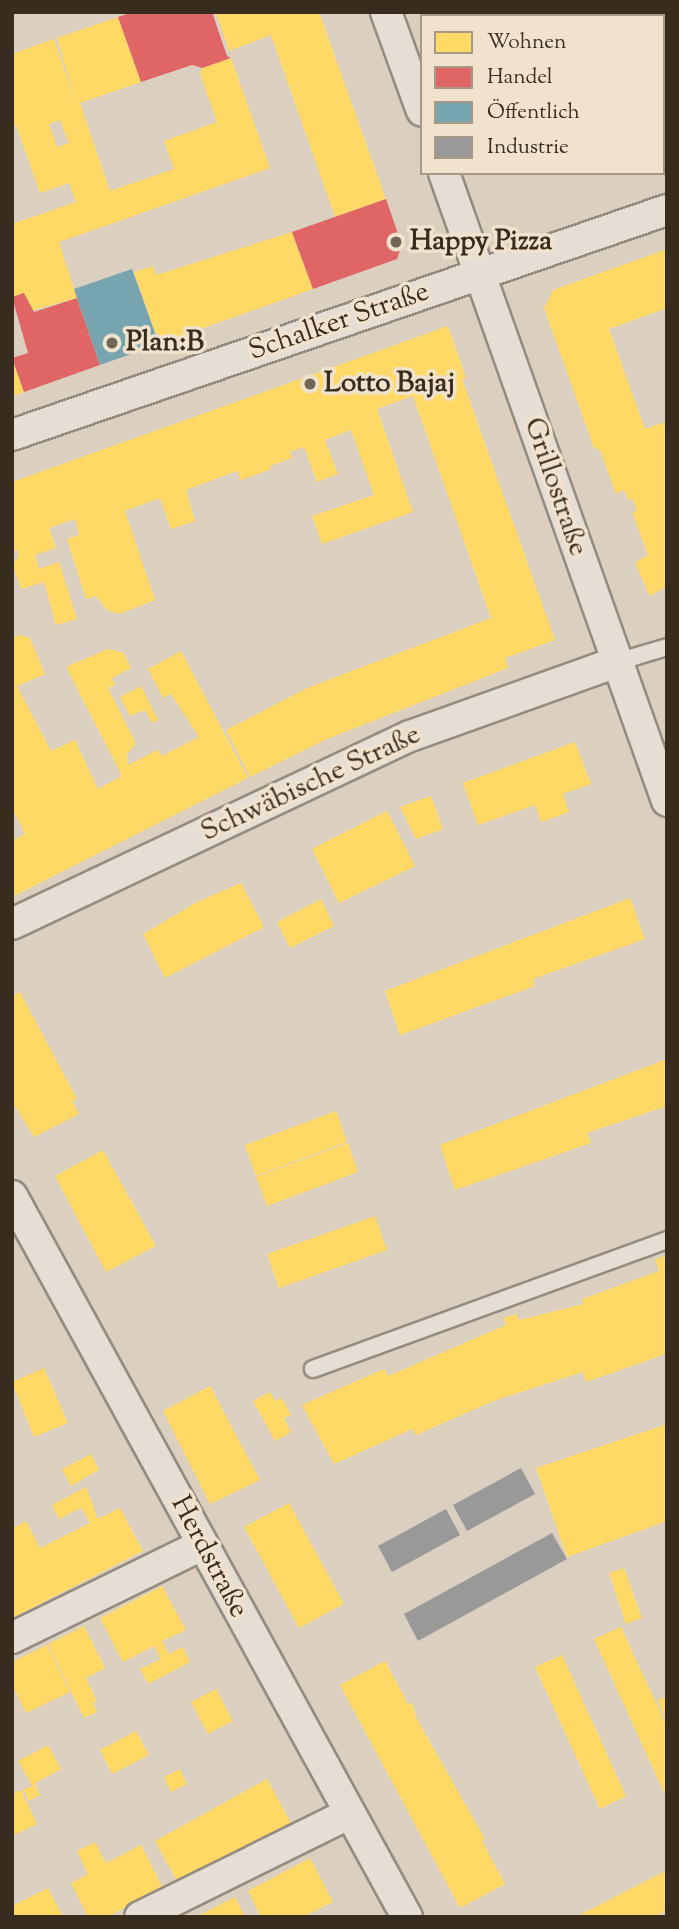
<!DOCTYPE html>
<meta charset="utf-8">
<style>
body{margin:0}
#map{position:relative;width:679px;height:1929px;overflow:hidden;background:#dbd0bf;font-family:"Sorts Mill Goudy",serif}
div>[style]{position:absolute}
.homes>*{inset:0;background:#ffd966}
.shops>*{inset:0;background:#e06666}
.public>*{inset:0;background:#76a5af}
.industry>*{inset:0;background:#999}
.roads{filter:drop-shadow(2px 0 #948c81) drop-shadow(-2px 0 #948c81) drop-shadow(0 2px #948c81) drop-shadow(0 -2px #948c81)}
.lane>*{height:16px;margin:-8px;padding:0 8px;transform-origin:8px;border-radius:8px;background:#e4ded4}
.street>*{height:30px;margin:-15px;padding:0 15px;transform-origin:15px;border-radius:15px;background:#e4ded4}
.dots>*{width:19px;height:19px;translate:-50% -50%;box-sizing:border-box;border:4px solid #f0e2cd;border-radius:50%}
span{translate:-50% -50%;white-space:nowrap;text-align:center;line-height:1.15;-webkit-text-stroke:7px #f0e2cd;paint-order:stroke}
.poi-label{font-size:28px;color:#382c1f;font-weight:700}
.left{translate:0 -50%;text-align:left}
.street-label{font-size:28px;color:#382c1f}
.frame{position:absolute;inset:0;border:14px solid #382c1f;pointer-events:none}
.legend{position:absolute;left:420px;top:14px;width:245px;height:161px;box-sizing:border-box;background:#f0e2cd;border:2px solid #a69987;margin:0;padding:9px 12px;list-style:none;font-size:21px;color:#382c1f}
.legend li{display:flex;align-items:center;gap:14px;height:35px}
.legend b{width:35px;border:2px solid #a69987}
</style>
<div id="map">
<div class="homes">
<div style="clip-path:polygon(216px 12px,319px 12px,386px 199px,335px 217px,271px 35px,229px 51px)"></div>
<div style="clip-path:polygon(590px 12px,648px 12px,649px 16px,591px 16px)"></div>
<div style="clip-path:polygon(evenodd,118px 17px,141px 82px,80px 103px,110px 191px,174px 169px,164px 141px,217px 122px,200px 74px,202px 68px,231px 58px,270px 168px,59px 242px,77px 298px,30px 311px,24px 293px,12px 297px,12px 224px,76px 202px,69px 183px,40px 193px,16px 125px,12px 126px,12px 54px,54px 39px,76px 103px,57px 38px,118px 17px,60px 120px,69px 143px,57px 147px,49px 124px,60px 120px)"></div>
<div style="clip-path:polygon(292px 232px,313px 289px,159px 344px,134px 272px,153px 266px,156px 275px)"></div>
<div style="clip-path:polygon(667px 249px,667px 308px,609px 329px,645px 429px,667px 421px,667px 586px,650px 596px,635px 563px,648px 555px,632px 512px,637px 511px,632px 499px,628px 500px,624px 489px,616px 494px,600px 450px,594px 448px,544px 308px,553px 290px)"></div>
<div style="clip-path:polygon(448px 326px,466px 378px,462px 379px,555px 640px,505px 658px,508px 668px,327px 739px,250px 777px,226px 730px,307px 688px,491px 618px,413px 396px,377px 409px,413px 512px,322px 544px,312px 516px,374px 495px,351px 430px,325px 440px,338px 474px,317px 482px,304px 447px,290px 452px,292px 458px,270px 466px,271px 469px,241px 480px,237px 471px,186px 490px,195px 521px,171px 529px,160px 498px,125px 511px,155px 600px,119px 614px,107px 610px,96px 596px,86px 599px,67px 539px,79px 535px,75px 519px,49px 528px,56px 548px,35px 555px,39px 569px,59px 562px,77px 619px,56px 625px,44px 582px,21px 589px,12px 563px,18px 558px,18px 550px,12px 552px,12px 482px)"></div>
<div style="clip-path:polygon(13px 360px,24px 392px,12px 396px,12px 361px)"></div>
<div style="clip-path:polygon(22px 635px,30px 638px,45px 674px,17px 686px,51px 751px,75px 740px,98px 789px,122px 776px,66px 667px,108px 649px,124px 653px,131px 668px,112px 678px,115px 685px,108px 688px,136px 744px,127px 754px,128px 765px,158px 750px,162px 756px,199px 737px,171px 694px,163px 698px,148px 669px,181px 651px,248px 778px,12px 897px,12px 841px,25px 834px,12px 808px,12px 637px)"></div>
<div style="clip-path:polygon(141px 686px,158px 720px,152px 723px,145px 710px,130px 716px,120px 697px)"></div>
<div style="clip-path:polygon(575px 742px,591px 784px,563px 794px,569px 812px,541px 822px,535px 805px,478px 825px,463px 783px)"></div>
<div style="clip-path:polygon(431px 796px,443px 829px,416px 839px,400px 807px)"></div>
<div style="clip-path:polygon(387px 811px,415px 866px,339px 903px,312px 849px)"></div>
<div style="clip-path:polygon(241px 883px,264px 927px,165px 978px,143px 934px,197px 902px)"></div>
<div style="clip-path:polygon(630px 898px,645px 939px,533px 979px,535px 986px,400px 1035px,385px 991px)"></div>
<div style="clip-path:polygon(321px 899px,334px 926px,290px 948px,277px 922px)"></div>
<div style="clip-path:polygon(20px 992px,77px 1099px,72px 1101px,79px 1114px,34px 1137px,12px 1101px,12px 996px)"></div>
<div style="clip-path:polygon(667px 1059px,667px 1106px,587px 1133px,591px 1143px,455px 1190px,440px 1145px)"></div>
<div style="clip-path:polygon(336px 1111px,347px 1142px,256px 1176px,245px 1145px)"></div>
<div style="clip-path:polygon(348px 1143px,358px 1172px,267px 1206px,256px 1177px)"></div>
<div style="clip-path:polygon(103px 1150px,156px 1246px,106px 1272px,55px 1176px)"></div>
<div style="clip-path:polygon(375px 1216px,387px 1250px,279px 1288px,267px 1254px)"></div>
<div style="clip-path:polygon(667px 1255px,667px 1353px,652px 1359px,586px 1382px,583px 1372px,496px 1400px,416px 1435px,412px 1429px,334px 1464px,302px 1405px,384px 1369px,388px 1376px,506px 1325px,504px 1318px,516px 1314px,519px 1320px,583px 1304px,582px 1299px,659px 1271px,655px 1259px)"></div>
<div style="clip-path:polygon(44px 1368px,68px 1423px,34px 1437px,12px 1382px)"></div>
<div style="clip-path:polygon(210px 1386px,260px 1480px,210px 1504px,163px 1411px)"></div>
<div style="clip-path:polygon(270px 1392px,275px 1401px,282px 1398px,291px 1415px,284px 1418px,291px 1432px,275px 1441px,253px 1401px)"></div>
<div style="clip-path:polygon(667px 1424px,667px 1521px,567px 1557px,536px 1468px)"></div>
<div style="clip-path:polygon(91px 1454px,99px 1470px,71px 1486px,62px 1469px)"></div>
<div style="clip-path:polygon(86px 1487px,98px 1519px,120px 1508px,143px 1551px,14px 1617px,12px 1529px,26px 1521px,40px 1548px,90px 1523px,81px 1508px,59px 1519px,52px 1505px)"></div>
<div style="clip-path:polygon(289px 1503px,344px 1604px,299px 1628px,244px 1527px)"></div>
<div style="clip-path:polygon(624px 1568px,642px 1618px,626px 1624px,609px 1573px)"></div>
<div style="clip-path:polygon(162px 1586px,186px 1630px,162px 1641px,169px 1654px,183px 1647px,190px 1662px,148px 1684px,140px 1669px,161px 1659px,154px 1646px,123px 1662px,100px 1618px)"></div>
<div style="clip-path:polygon(84px 1626px,105px 1668px,86px 1678px,97px 1701px,93px 1703px,97px 1712px,84px 1718px,48px 1644px)"></div>
<div style="clip-path:polygon(621px 1627px,667px 1727px,667px 1799px,594px 1639px)"></div>
<div style="clip-path:polygon(47px 1645px,70px 1692px,26px 1713px,12px 1684px,12px 1662px)"></div>
<div style="clip-path:polygon(562px 1655px,626px 1796px,600px 1809px,535px 1667px)"></div>
<div style="clip-path:polygon(385px 1661px,408px 1704px,412px 1703px,417px 1719px,485px 1839px,482px 1841px,505px 1884px,460px 1908px,340px 1685px)"></div>
<div style="clip-path:polygon(216px 1689px,233px 1721px,208px 1734px,191px 1702px)"></div>
<div style="clip-path:polygon(667px 1696px,667px 1722px,657px 1700px)"></div>
<div style="clip-path:polygon(136px 1731px,149px 1755px,112px 1774px,100px 1750px)"></div>
<div style="clip-path:polygon(48px 1745px,61px 1769px,32px 1785px,18px 1761px)"></div>
<div style="clip-path:polygon(180px 1769px,187px 1784px,171px 1792px,164px 1777px)"></div>
<div style="clip-path:polygon(267px 1779px,291px 1823px,177px 1881px,155px 1841px)"></div>
<div style="clip-path:polygon(35px 1784px,40px 1795px,29px 1801px,23px 1790px)"></div>
<div style="clip-path:polygon(21px 1790px,37px 1824px,12px 1836px,12px 1794px)"></div>
<div style="clip-path:polygon(95px 1842px,106px 1863px,141px 1845px,163px 1888px,107px 1917px,88px 1917px,71px 1883px,88px 1874px,77px 1851px)"></div>
<div style="clip-path:polygon(310px 1858px,333px 1902px,303px 1917px,261px 1917px,248px 1891px)"></div>
<div style="clip-path:polygon(667px 1870px,667px 1910px,653px 1917px,576px 1917px)"></div>
<div style="clip-path:polygon(48px 1888px,63px 1917px,12px 1917px,12px 1906px)"></div>
<div style="clip-path:polygon(235px 1897px,245px 1917px,197px 1917px,204px 1913px)"></div>
</div>
<div class="shops">
<div style="clip-path:polygon(133px 12px,212px 12px,227px 56px,231px 58px,202px 68px,192px 65px,141px 82px,118px 17px)"></div>
<div style="clip-path:polygon(667px 63px,667px 164px,663px 165px,663px 64px)"></div>
<div style="clip-path:polygon(386px 199px,402px 245px,397px 259px,313px 289px,292px 232px)"></div>
<div style="clip-path:polygon(24px 293px,34px 312px,77px 298px,100px 365px,24px 392px,12px 358px,28px 353px,12px 297px)"></div>
</div>
<div class="public">
<div style="clip-path:polygon(132px 269px,159px 344px,100px 365px,74px 289px)"></div>
</div>
<div class="industry">
<div style="clip-path:polygon(521px 1468px,535px 1494px,467px 1531px,453px 1505px)"></div>
<div style="clip-path:polygon(446px 1509px,460px 1535px,392px 1572px,378px 1546px)"></div>
<div style="clip-path:polygon(552px 1533px,567px 1559px,418px 1641px,404px 1614px)"></div>
</div>
<div class="roads">
<div class="lane">
<div style="left:617px;top:662px;width:52px;rotate:-16.7deg"></div>
<div style="left:313px;top:1369px;width:377px;rotate:-20deg"></div>
</div>
<div class="street">
<div style="left:386px;top:12px;width:105px;rotate:70deg"></div>
<div style="left:444px;top:173px;width:666px;rotate:70.45deg"></div>
<div style="left:12px;top:435px;width:693px;rotate:-18.96deg"></div>
<div style="left:12px;top:924px;width:440px;rotate:-25.3deg"></div>
<div style="left:410px;top:736px;width:220px;rotate:-19.7deg"></div>
<div style="left:12px;top:1196px;width:822px;rotate:61.28deg"></div>
<div style="left:12px;top:1638px;width:212px;rotate:-26.1deg"></div>
<div style="left:140px;top:1917px;width:234px;rotate:-26.3deg"></div>
</div>
</div>
<div class="dots">
<div style="left:396px;top:242px;background:#716557"></div>
<div style="left:112px;top:343px;background:#716557"></div>
<div style="left:310px;top:384px;background:#716557"></div>
</div>
<div class="poi-label">
<span class="left" style="left:410px;top:242px">Happy Pizza</span>
<span class="left" style="left:126px;top:343px">Plan:B</span>
<span class="left" style="left:324px;top:384px">Lotto Bajaj</span>
</div>
<div class="street-label">
<span style="left:339px;top:322px;rotate:-19deg">Schalker Straße</span>
<span style="left:555px;top:487px;rotate:71deg">Grillostraße</span>
<span style="left:311px;top:784px;rotate:-25deg">Schwäbische Straße</span>
<span style="left:209px;top:1557px;rotate:62deg">Herdstraße</span>
</div>
<div class="frame"></div>
<ul class="legend">
<li><b style="height:19px;background:#ffd966"></b>Wohnen</li>
<li><b style="height:19px;background:#e06666"></b>Handel</li>
<li><b style="height:19px;background:#76a5af"></b>Öffentlich</li>
<li><b style="height:19px;background:#999"></b>Industrie</li>
</ul>
</div>
